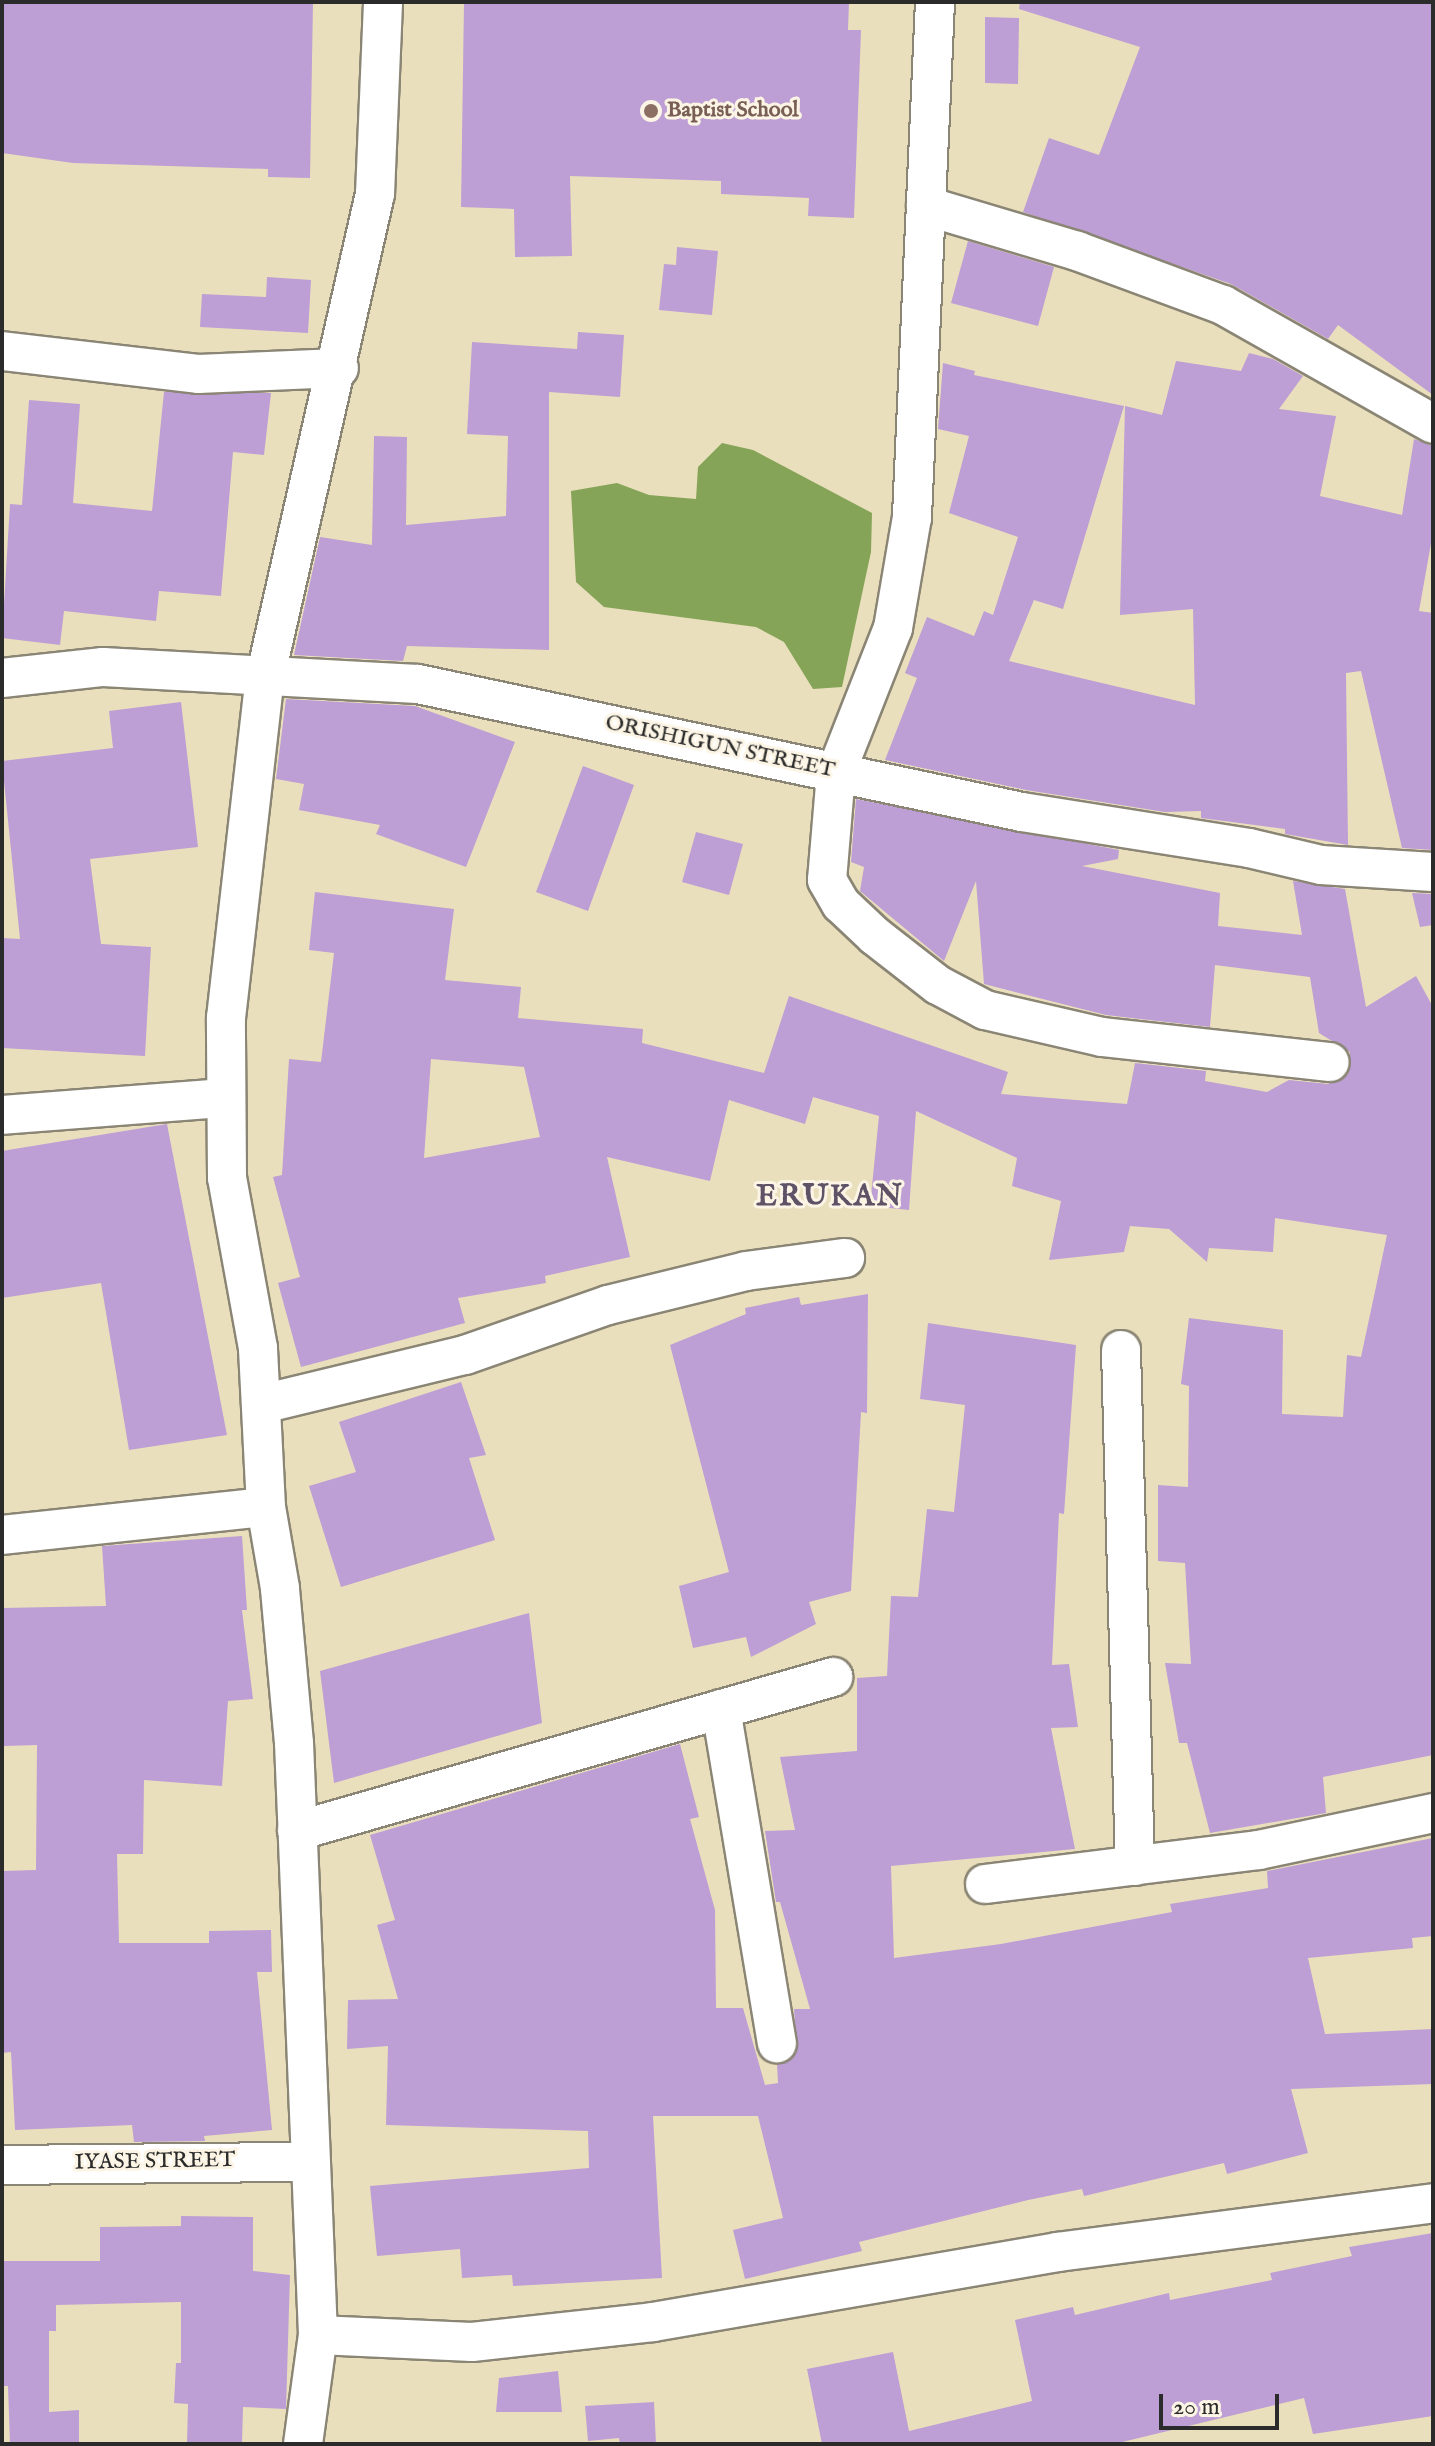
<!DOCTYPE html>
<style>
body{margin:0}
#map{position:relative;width:1435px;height:2446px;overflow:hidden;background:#eadfbc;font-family:"IM FELL English",serif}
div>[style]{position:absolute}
.forest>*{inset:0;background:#85a458}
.building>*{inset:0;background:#bd9ed5}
.roads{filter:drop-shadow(2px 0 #8a8574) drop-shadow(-2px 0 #8a8574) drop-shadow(0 2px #8a8574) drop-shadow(0 -2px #8a8574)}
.minor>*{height:38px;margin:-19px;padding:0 19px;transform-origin:19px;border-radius:19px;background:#fff}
.dots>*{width:22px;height:22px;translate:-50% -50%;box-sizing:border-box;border:4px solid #fcf5e5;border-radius:50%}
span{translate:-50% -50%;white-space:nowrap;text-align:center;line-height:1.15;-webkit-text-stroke:6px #fcf5e5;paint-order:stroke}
.education-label{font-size:22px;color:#785e54;font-weight:700}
.left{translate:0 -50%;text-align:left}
.street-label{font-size:22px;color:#2b2b2b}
.district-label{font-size:30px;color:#5e5366;font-weight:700;letter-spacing:2px}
.frame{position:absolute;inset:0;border:4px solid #2b2b2b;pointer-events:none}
.scale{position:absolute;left:1159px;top:2394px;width:120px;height:36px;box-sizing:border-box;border:4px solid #2b2b2b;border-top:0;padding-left:10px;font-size:24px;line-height:28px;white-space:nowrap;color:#2b2b2b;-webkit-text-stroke:6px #fcf5e5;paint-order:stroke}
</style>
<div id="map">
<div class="forest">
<div style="clip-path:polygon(722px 443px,753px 450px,872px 513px,871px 552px,842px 687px,813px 689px,784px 642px,756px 627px,604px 607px,576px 582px,571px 491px,617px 483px,649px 495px,696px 499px,698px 467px)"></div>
</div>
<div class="building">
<div style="clip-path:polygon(2px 2px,313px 2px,310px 178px,268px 177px,268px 169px,73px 163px,2px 153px)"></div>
<div style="clip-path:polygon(464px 2px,849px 2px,848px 30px,861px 30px,854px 218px,808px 216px,809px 198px,721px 194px,721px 181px,570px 176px,572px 256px,515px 257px,514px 209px,461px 207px)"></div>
<div style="clip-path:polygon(1020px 2px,1433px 2px,1433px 395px,1338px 325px,1328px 339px,1231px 284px,1023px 212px,1049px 138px,1099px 155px,1140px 47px,1019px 9px)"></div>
<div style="clip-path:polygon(985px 17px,1019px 18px,1018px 84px,985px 83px)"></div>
<div style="clip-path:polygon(968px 241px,1054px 267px,1038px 326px,951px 303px)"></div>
<div style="clip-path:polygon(677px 247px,718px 251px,712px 315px,659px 310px,664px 264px,676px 265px)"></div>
<div style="clip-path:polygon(267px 277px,311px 280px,308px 333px,200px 327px,202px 294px,266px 297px)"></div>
<div style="clip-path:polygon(578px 332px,624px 335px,620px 397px,549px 392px,549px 650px,407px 646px,403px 661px,294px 655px,320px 537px,372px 545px,374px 436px,407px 437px,406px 525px,506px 516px,508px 436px,467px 434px,472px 342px,577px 349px)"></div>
<div style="clip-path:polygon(1249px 353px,1273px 359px,1303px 376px,1279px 409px,1336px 416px,1320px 496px,1402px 515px,1414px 439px,1433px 446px,1433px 532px,1419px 611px,1433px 613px,1433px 850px,1402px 848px,1361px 671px,1346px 673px,1348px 845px,1285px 834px,1285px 829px,1201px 818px,1201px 811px,1165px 812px,1026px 790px,885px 760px,917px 678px,905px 673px,927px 617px,974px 636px,984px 611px,993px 615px,1018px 537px,949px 513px,969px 436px,938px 429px,943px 363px,975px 371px,974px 375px,1124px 406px,1063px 609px,1034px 600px,1009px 661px,1195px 705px,1193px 609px,1120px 615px,1125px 406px,1162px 415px,1176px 361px,1241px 371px)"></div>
<div style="clip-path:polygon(164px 392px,271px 393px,264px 455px,233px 452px,221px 596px,159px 591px,156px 621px,64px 611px,60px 645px,2px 638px,10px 504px,22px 505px,29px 400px,80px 404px,73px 503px,152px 511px)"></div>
<div style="clip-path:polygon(286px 699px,415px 706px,515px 742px,466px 867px,376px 834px,380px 825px,299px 810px,304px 784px,276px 779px)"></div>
<div style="clip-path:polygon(181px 702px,198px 847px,90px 859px,101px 944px,151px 947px,145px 1056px,2px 1048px,2px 938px,20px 939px,2px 761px,113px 748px,109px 711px)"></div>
<div style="clip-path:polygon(583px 766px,634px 785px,588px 911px,536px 892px)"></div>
<div style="clip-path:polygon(evenodd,856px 799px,1119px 850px,1118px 859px,1082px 866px,1220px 893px,1218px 926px,1302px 935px,1293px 881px,1345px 889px,1366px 1007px,1416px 976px,1433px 1007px,1433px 1755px,1323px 1777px,1326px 1813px,1210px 1833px,1187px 1743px,1179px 1743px,1165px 1663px,1191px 1664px,1185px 1563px,1158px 1561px,1158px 1485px,1188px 1487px,1189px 1386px,1181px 1384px,1189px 1318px,1283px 1330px,1282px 1414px,1343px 1417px,1347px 1355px,1361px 1357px,1387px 1235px,1275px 1218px,1273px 1252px,1209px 1248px,1207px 1262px,1169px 1229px,1130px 1226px,1124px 1252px,1049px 1260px,1061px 1201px,1012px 1186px,1017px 1158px,916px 1111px,909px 1210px,870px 1206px,879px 1116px,813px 1097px,805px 1124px,729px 1100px,710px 1181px,607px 1157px,630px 1257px,545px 1276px,546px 1283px,458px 1298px,465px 1323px,301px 1367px,278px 1283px,300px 1277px,273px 1177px,282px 1175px,289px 1059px,321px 1062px,334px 953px,309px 950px,315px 892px,454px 909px,445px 980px,521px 987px,518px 1018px,643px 1029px,642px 1043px,764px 1073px,789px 996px,1008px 1072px,1001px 1094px,1127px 1104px,1135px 1063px,1206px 1071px,1205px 1081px,1267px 1092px,1289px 1080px,1328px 1084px,1348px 1074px,1350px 1052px,1319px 1033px,1310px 977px,1215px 965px,1210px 1027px,1106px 1015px,984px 984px,976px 881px,944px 961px,860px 891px,864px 867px,851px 862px,856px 799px,431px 1059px,524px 1067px,540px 1137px,424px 1158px,431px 1059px)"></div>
<div style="clip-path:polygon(696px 832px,743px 844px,729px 895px,682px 882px)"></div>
<div style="clip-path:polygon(1412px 893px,1433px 894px,1433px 925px,1420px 927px)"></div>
<div style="clip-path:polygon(167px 1124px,227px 1435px,129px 1450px,101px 1283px,2px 1298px,2px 1151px)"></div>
<div style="clip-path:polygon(868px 1294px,867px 1413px,861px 1412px,851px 1591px,809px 1602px,816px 1624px,751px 1657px,746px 1637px,693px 1648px,679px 1586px,729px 1572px,670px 1345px,746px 1314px,745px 1308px,799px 1297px,801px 1305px)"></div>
<div style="clip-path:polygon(928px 1323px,1076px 1345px,1064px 1514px,1059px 1513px,1052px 1665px,1069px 1664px,1078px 1727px,1051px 1728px,1075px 1849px,891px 1866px,894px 1958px,1001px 1944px,1172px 1912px,1170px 1904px,1268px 1888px,1267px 1871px,1433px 1838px,1433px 1936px,1412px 1938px,1413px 1948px,1308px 1958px,1325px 2034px,1433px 2029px,1433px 2084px,1291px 2089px,1308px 2153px,1227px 2174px,1224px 2163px,1084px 2196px,1082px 2189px,1028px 2200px,859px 2242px,862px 2251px,745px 2279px,733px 2230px,783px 2218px,758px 2116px,653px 2116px,662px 2278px,513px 2286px,512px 2275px,462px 2278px,460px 2249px,377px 2256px,370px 2186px,589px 2168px,588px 2131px,386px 2125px,388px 2046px,347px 2049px,348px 2000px,398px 1999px,377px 1925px,395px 1920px,370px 1835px,680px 1744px,699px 1817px,690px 1819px,715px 1910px,716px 2008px,743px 2008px,765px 2085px,778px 2083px,777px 2064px,797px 2051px,794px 2009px,810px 2009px,780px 1902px,776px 1902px,765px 1831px,795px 1830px,780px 1757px,857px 1751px,857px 1678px,887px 1676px,891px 1596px,918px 1597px,927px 1509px,954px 1512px,965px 1405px,920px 1399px)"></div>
<div style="clip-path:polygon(461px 1382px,486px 1455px,469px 1458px,495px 1540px,341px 1587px,309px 1486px,356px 1472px,339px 1422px)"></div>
<div style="clip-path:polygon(242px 1536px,247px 1610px,242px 1610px,253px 1699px,228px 1701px,222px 1786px,144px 1780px,143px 1854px,117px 1854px,119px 1943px,209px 1943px,209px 1931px,271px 1930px,272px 1972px,257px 1972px,272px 2130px,204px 2136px,205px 2141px,134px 2142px,132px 2125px,15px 2130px,11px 2052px,2px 2053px,2px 1871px,36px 1870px,37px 1745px,4px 1746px,2px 1608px,106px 1606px,102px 1546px)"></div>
<div style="clip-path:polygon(529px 1613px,542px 1723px,334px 1783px,320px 1671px)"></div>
<div style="clip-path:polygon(181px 2216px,253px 2217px,253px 2271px,290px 2275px,286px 2409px,243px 2407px,242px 2444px,187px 2444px,188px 2404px,174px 2403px,176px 2363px,181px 2363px,181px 2302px,56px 2305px,56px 2331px,49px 2331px,49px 2412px,79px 2410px,79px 2444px,10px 2444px,8px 2386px,2px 2386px,2px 2261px,100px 2261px,100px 2227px,181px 2226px)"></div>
<div style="clip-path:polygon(1433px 2233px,1433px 2416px,1313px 2434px,1304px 2398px,1114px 2444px,822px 2444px,807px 2369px,893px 2352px,909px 2431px,1032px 2401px,1015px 2320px,1073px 2307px,1075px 2315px,1169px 2293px,1170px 2300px,1272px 2280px,1270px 2273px,1352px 2256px,1349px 2247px)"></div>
<div style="clip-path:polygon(558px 2371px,562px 2412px,496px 2412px,499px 2378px)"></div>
<div style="clip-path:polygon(654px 2402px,656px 2444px,620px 2444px,619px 2438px,588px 2441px,585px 2406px)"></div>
</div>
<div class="roads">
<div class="minor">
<div style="left:935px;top:2px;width:516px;rotate:92.56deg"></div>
<div style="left:912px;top:517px;width:113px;rotate:99.7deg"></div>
<div style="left:893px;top:628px;width:156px;rotate:111.5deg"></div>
<div style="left:836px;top:773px;width:107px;rotate:94.8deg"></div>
<div style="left:827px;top:880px;width:28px;rotate:60deg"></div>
<div style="left:841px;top:904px;width:47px;rotate:43.3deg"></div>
<div style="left:875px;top:936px;width:80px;rotate:37.9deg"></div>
<div style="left:938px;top:985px;width:53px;rotate:28deg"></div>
<div style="left:985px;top:1010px;width:120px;rotate:13deg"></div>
<div style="left:1102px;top:1037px;width:229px;rotate:6.3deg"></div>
<div style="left:926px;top:206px;width:158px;rotate:16.6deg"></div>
<div style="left:1077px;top:251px;width:156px;rotate:20.3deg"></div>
<div style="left:1223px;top:305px;width:241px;rotate:29.5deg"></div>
<div style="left:2px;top:351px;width:197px;rotate:6.7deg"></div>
<div style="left:198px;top:374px;width:141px;rotate:-2.4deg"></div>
<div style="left:2px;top:678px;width:102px;rotate:-6.2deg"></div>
<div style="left:103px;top:667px;width:315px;rotate:3.1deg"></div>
<div style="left:418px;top:684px;width:617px;rotate:11.97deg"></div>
<div style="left:1022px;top:812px;width:230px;rotate:9deg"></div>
<div style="left:1249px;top:848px;width:74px;rotate:13.3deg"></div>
<div style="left:1321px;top:865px;width:112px;rotate:3.6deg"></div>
<div style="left:2px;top:1115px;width:224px;rotate:-4.4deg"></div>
<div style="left:1121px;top:1350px;width:516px;rotate:88.45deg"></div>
<div style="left:262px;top:1404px;width:209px;rotate:-13.6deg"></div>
<div style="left:465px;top:1355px;width:151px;rotate:-19.3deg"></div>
<div style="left:608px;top:1305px;width:142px;rotate:-13.8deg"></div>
<div style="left:746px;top:1271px;width:100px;rotate:-7.5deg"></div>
<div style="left:2px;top:1535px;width:265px;rotate:-6.1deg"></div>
<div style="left:721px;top:1709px;width:339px;rotate:80.5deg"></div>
<div style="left:297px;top:1831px;width:558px;rotate:-16.03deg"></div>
<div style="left:985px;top:1884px;width:276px;rotate:-7.1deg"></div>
<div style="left:1259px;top:1850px;width:178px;rotate:-12deg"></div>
<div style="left:2px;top:2165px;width:307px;rotate:-0.6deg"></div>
<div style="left:318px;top:2335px;width:154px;rotate:2.6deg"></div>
<div style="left:472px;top:2342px;width:182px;rotate:-6.3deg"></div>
<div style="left:653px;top:2322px;width:411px;rotate:-9.8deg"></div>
<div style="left:1058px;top:2252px;width:378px;rotate:-7.4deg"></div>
<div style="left:303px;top:2444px;width:110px;rotate:-82.2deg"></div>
<div style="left:318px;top:2335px;width:592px;rotate:-92.32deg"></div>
<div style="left:294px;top:1743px;width:156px;rotate:-95.2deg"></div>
<div style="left:280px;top:1588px;width:82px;rotate:-99.8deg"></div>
<div style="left:266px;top:1507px;width:159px;rotate:-92.9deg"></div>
<div style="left:258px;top:1348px;width:173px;rotate:-100.3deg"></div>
<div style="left:227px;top:1178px;width:160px;rotate:-90.4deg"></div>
<div style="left:226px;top:1018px;width:342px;rotate:-83.5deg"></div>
<div style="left:265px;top:678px;width:496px;rotate:-77.2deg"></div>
<div style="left:375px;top:194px;width:192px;rotate:-87.6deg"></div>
</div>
</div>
<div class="dots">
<div style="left:651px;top:111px;background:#8d6e63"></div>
</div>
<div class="education-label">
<span class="left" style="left:667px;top:111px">Baptist School</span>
</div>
<div class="street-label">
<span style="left:720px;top:747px;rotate:12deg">ORISHIGUN STREET</span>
<span style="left:155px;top:2162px;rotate:-1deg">IYASE STREET</span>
</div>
<div class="district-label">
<span style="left:830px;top:1197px">ERUKAN</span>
</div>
<div class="frame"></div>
<div class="scale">20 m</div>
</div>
